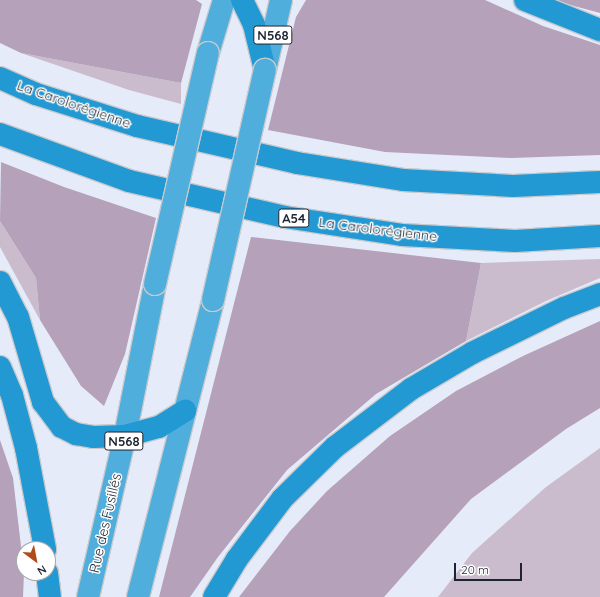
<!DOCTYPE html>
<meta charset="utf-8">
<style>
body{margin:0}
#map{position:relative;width:600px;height:597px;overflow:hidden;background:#e5ebf9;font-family:Quicksand,sans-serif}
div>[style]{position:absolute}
.green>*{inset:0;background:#cabccd}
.forest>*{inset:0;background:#b5a1b9}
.roads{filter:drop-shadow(1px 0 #c9cacd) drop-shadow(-1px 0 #c9cacd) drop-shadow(0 1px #c9cacd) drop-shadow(0 -1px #c9cacd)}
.trunk>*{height:22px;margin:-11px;padding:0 11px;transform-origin:11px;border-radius:11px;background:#4faedc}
.motorway>*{height:22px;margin:-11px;padding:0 11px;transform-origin:11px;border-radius:11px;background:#2399d4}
.bridges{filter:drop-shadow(1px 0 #c9cacd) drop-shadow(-1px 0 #c9cacd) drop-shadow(0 1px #c9cacd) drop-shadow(0 -1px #c9cacd)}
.trunk-bridge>*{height:22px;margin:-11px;padding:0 11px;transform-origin:11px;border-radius:11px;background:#4faedc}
span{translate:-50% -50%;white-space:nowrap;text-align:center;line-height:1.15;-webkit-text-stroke:3px #fff;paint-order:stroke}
.shield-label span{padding:1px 3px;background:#fff;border:1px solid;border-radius:3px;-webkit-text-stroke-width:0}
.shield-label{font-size:13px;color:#1e2430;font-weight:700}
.street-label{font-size:14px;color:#1e2430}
.north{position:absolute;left:16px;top:541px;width:40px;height:40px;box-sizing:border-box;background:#fff;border:1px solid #a5a7ac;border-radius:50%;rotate:148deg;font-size:11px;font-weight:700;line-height:16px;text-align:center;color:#1e2430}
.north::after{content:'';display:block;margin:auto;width:14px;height:18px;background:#b04b1a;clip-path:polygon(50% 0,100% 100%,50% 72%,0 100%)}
.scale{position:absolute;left:454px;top:563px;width:68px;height:18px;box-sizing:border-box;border:2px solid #1e2430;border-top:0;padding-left:5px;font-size:12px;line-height:14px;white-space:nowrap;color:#1e2430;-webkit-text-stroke:3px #fff;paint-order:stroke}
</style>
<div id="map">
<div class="green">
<div style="clip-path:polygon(21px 53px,181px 83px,181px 104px,129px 90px)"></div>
<div style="clip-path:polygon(0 221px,36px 278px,40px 320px,0 247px)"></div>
<div style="clip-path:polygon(600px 259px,600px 278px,546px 301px,466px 341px,481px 263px)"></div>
<div style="clip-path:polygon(600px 448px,600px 597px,438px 597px,472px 553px,546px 487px)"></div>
</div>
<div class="forest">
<div style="clip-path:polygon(0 0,196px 0,202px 4px,181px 83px,21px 53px,0 43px)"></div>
<div style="clip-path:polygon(306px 0,485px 0,543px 26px,600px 45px,600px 155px,511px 158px,385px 152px,268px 130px,296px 17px)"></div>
<div style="clip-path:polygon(552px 0,600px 0,600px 13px)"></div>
<div style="clip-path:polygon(1px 162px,64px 187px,156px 218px,125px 354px,104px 406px,81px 386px,40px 320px,36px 278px,0 221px)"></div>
<div style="clip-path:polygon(251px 237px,481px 263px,466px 341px,376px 394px,287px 470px,218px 557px,190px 597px,159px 597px)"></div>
<div style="clip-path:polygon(600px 321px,600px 408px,566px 429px,471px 499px,384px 597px,239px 597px,290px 531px,327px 491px,390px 436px,456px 391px,523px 356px)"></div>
<div style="clip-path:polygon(0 440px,13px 478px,24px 572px,23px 597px,0 597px)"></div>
</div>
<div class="roads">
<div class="trunk">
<div style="left:208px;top:53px;width:55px;rotate:-73.2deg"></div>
<div style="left:265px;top:70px;width:72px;rotate:-77.1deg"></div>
<div style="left:88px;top:597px;width:165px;rotate:-77.1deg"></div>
<div style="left:125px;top:436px;width:155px;rotate:-78.8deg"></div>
<div style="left:138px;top:597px;width:306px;rotate:-75.8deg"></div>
</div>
<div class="motorway">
<div style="left:242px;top:0;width:28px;rotate:64deg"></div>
<div style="left:254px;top:25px;width:46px;rotate:76.3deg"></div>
<div style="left:525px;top:0;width:81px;rotate:21.8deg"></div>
<div style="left:0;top:78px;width:39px;rotate:24deg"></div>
<div style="left:36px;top:94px;width:106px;rotate:17.6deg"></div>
<div style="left:137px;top:126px;width:164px;rotate:13deg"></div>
<div style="left:297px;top:163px;width:107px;rotate:9.1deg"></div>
<div style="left:403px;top:180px;width:110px;rotate:3.1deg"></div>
<div style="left:513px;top:186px;width:87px;rotate:-2.6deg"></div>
<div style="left:0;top:134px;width:137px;rotate:20deg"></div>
<div style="left:129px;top:181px;width:160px;rotate:13deg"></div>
<div style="left:285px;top:217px;width:118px;rotate:8.7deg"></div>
<div style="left:402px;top:235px;width:113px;rotate:3deg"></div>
<div style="left:515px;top:241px;width:85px;rotate:-3.4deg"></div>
<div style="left:0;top:282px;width:39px;rotate:63deg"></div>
<div style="left:18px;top:317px;width:89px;rotate:73.6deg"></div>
<div style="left:43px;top:402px;width:31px;rotate:53deg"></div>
<div style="left:62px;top:427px;width:16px;rotate:27deg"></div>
<div style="left:76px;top:434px;width:17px;rotate:10deg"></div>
<div style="left:93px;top:437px;width:32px;rotate:-2deg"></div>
<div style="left:125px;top:436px;width:35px;rotate:-15deg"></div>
<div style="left:159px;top:427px;width:31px;rotate:-32deg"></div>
<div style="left:0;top:367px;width:30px;rotate:67deg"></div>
<div style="left:12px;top:395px;width:55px;rotate:75.2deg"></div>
<div style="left:26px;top:448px;width:103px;rotate:79.3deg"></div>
<div style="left:47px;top:573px;width:24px;rotate:83deg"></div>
<div style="left:214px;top:597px;width:44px;rotate:-58.8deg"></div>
<div style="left:237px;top:559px;width:75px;rotate:-53.1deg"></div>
<div style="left:282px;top:499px;width:74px;rotate:-44.5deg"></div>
<div style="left:335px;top:447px;width:96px;rotate:-37.3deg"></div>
<div style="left:411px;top:389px;width:71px;rotate:-30.5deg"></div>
<div style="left:472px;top:353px;width:102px;rotate:-26.1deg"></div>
<div style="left:564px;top:308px;width:39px;rotate:-21deg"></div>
</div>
</div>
<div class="bridges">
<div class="trunk-bridge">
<div style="left:155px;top:284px;width:237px;rotate:-77.1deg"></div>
<div style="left:213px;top:300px;width:236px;rotate:-77.3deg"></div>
</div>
</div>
<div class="shield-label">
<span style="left:273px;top:35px">N568</span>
<span style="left:294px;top:218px">A54</span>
<span style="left:124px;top:441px">N568</span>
</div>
<div class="street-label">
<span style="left:74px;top:104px;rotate:19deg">La Carolorégienne</span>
<span style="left:378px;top:229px;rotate:7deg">La Carolorégienne</span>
<span style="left:105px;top:523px;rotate:-77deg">Rue des Fusillés</span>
</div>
<div class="north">N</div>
<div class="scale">20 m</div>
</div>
